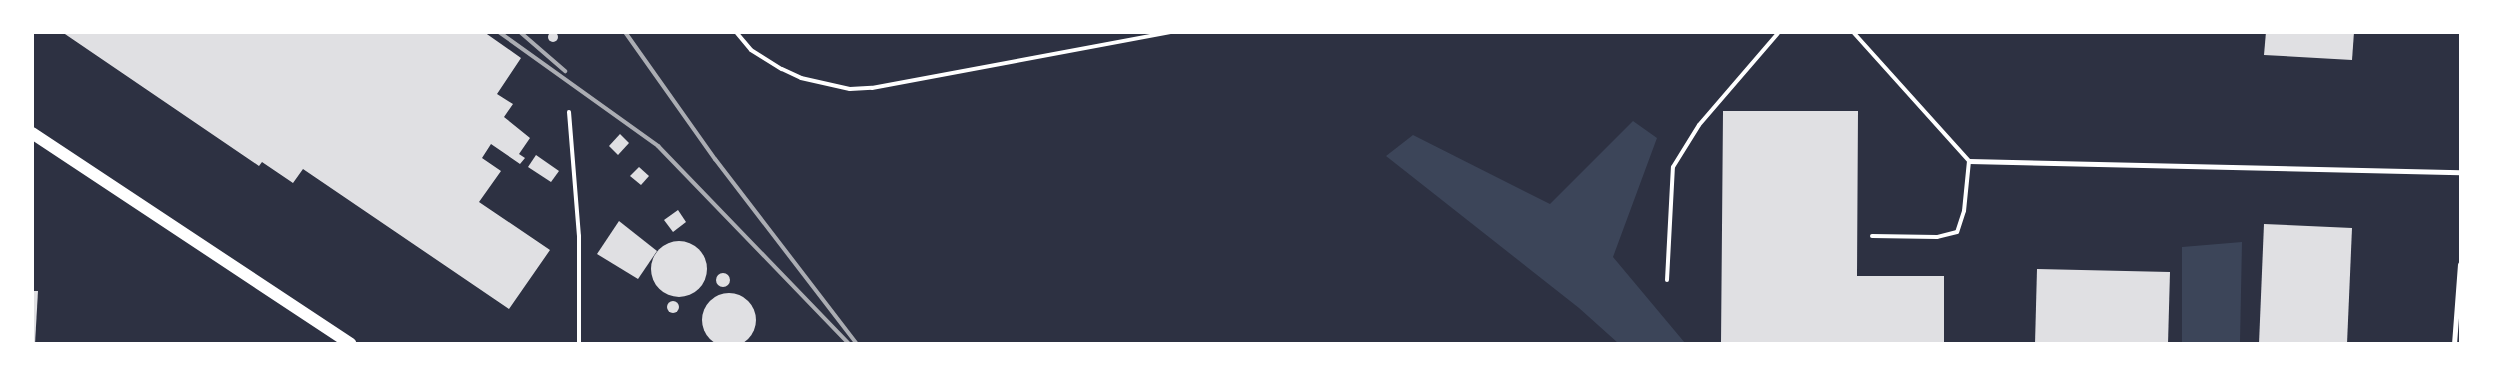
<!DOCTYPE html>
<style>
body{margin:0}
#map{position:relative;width:2493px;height:376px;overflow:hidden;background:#2d3142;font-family:"Work Sans",sans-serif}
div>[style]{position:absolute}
.green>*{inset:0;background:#3c4559}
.building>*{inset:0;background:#e0e0e3}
.round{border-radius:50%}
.service>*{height:4px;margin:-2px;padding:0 2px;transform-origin:2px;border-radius:2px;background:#fff}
.minor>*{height:5px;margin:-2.5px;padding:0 2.5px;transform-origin:2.5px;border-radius:2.5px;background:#fff}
.primary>*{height:12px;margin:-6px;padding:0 6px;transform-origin:6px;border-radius:6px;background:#fff}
.rail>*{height:4px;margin:-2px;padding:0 2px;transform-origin:2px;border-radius:2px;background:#abadb3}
span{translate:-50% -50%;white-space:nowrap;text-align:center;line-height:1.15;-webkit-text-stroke:4px #fff;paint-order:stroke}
.frame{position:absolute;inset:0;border:34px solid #fff;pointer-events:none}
</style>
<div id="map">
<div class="green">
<div style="clip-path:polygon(1633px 121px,1657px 138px,1613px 257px,1685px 343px,1618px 343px,1579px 308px,1386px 156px,1413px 135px,1550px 204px)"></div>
<div style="clip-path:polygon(2242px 242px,2240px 343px,2182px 343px,2182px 247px)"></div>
</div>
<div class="building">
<div class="round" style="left:548px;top:32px;width:10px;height:10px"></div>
<div style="clip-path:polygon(62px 32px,484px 32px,521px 58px,497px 94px,513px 104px,504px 117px,530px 138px,519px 154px,525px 158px,520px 164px,491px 144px,482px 158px,501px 171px,479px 202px,550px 250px,509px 309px,303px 169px,293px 183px,262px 162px,259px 166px)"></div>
<div style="clip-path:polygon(2266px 32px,2354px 32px,2352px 60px,2264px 55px)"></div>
<div style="clip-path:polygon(1723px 111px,1858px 111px,1857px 276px,1944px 276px,1944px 344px,1721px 344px)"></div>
<div style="clip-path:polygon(620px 134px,629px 143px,618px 155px,609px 146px)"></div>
<div style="clip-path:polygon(536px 155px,559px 171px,551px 182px,528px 167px)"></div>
<div style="clip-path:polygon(639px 167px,649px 176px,641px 185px,630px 176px)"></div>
<div style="clip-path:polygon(678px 210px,686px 222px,673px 232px,664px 220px)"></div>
<div style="clip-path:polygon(619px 221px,657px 251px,638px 279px,597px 254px)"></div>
<div style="clip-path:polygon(2264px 224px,2352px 228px,2347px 344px,2259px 344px)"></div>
<div class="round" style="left:651px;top:241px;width:56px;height:56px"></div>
<div style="clip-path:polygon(2037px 269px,2170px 272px,2168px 344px,2035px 344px)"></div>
<div class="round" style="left:716px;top:273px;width:14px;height:14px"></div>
<div style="clip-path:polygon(32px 291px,38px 291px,35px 344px,32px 344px)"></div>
<div class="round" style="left:702px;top:293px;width:54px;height:54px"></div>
<div class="round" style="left:667px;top:301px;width:12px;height:12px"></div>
</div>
<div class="service">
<div style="left:736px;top:32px;width:23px;rotate:50deg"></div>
<div style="left:751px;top:50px;width:36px;rotate:32deg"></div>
<div style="left:782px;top:69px;width:21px;rotate:25deg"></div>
<div style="left:801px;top:78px;width:50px;rotate:12.7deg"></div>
<div style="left:850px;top:89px;width:22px;rotate:-3deg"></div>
<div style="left:872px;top:88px;width:305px;rotate:-10.6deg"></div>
<div style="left:856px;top:32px;width:5px"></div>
<div style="left:1853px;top:32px;width:173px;rotate:48deg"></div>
<div style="left:1969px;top:161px;width:50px;rotate:95.7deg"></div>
<div style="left:1964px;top:211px;width:22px;rotate:108deg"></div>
<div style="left:1957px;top:232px;width:21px;rotate:166deg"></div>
<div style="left:1937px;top:237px;width:65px;rotate:-179.1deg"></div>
<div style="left:569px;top:112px;width:124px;rotate:85.4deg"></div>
<div style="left:579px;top:236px;width:108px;rotate:90deg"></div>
<div style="left:1667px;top:280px;width:113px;rotate:-87deg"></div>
<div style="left:1673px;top:167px;width:49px;rotate:-58.2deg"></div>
<div style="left:1699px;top:125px;width:123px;rotate:-49.3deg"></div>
</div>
<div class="minor">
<div style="left:1969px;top:161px;width:491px;rotate:1.3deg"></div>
<div style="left:2454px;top:344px;width:80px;rotate:-85.7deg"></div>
</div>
<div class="primary">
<div style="left:32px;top:133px;width:382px;rotate:33.5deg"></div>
</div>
<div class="rail">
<div style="left:499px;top:32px;width:196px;rotate:35.6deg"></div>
<div style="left:658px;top:146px;width:275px;rotate:46deg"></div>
<div style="left:520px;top:32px;width:60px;rotate:40.9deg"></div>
<div style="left:625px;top:32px;width:156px;rotate:54.7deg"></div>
<div style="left:715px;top:159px;width:233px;rotate:52.5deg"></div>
</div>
<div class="frame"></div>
</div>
